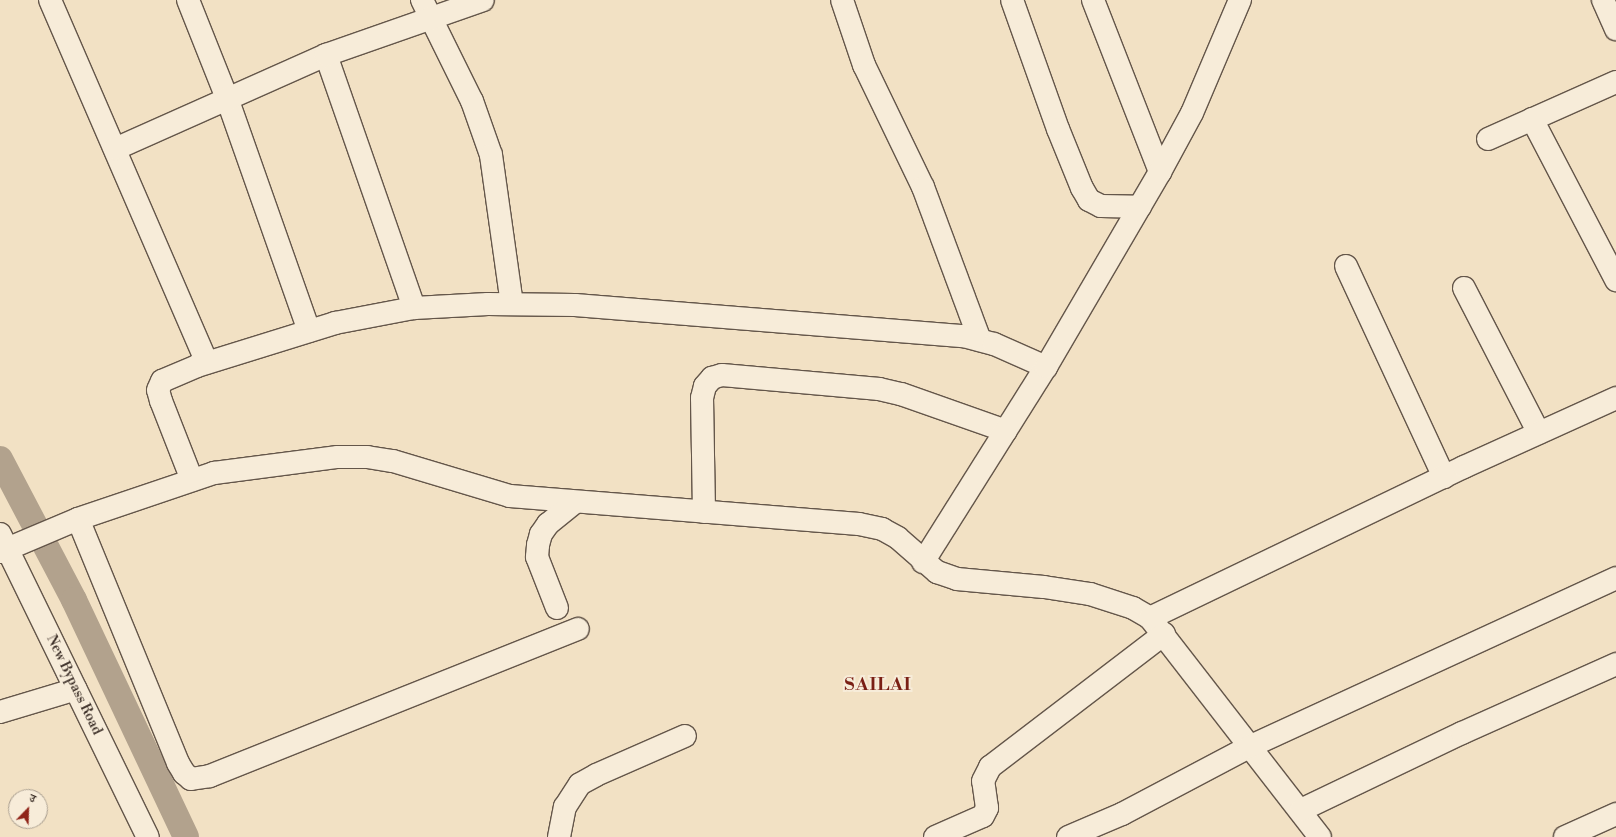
<!DOCTYPE html>
<meta charset="utf-8">
<style>
body{margin:0}
#map{position:relative;width:1616px;height:837px;overflow:hidden;background:#f2e1c4;font-family:"Libre Bodoni","Noto Serif Devanagari",serif}
div>[style]{position:absolute}
.canal>*{height:26px;margin:-13px;padding:0 13px;transform-origin:13px;border-radius:13px;background:#b2a28d}
.roads{filter:drop-shadow(1px 0 #64564a) drop-shadow(-1px 0 #64564a) drop-shadow(0 1px #64564a) drop-shadow(0 -1px #64564a)}
.minor>*{height:22px;margin:-11px;padding:0 11px;transform-origin:11px;border-radius:11px;background:#f7ecd9}
.secondary>*{height:22px;margin:-11px;padding:0 11px;transform-origin:11px;border-radius:11px;background:#f7ecd9}
span{translate:-50% -50%;white-space:nowrap;text-align:center;line-height:1.15;-webkit-text-stroke:4px #f7ecd9;paint-order:stroke}
.street-label{font-size:14px;color:#352821}
.district-label{font-size:18px;color:#7a1f14;font-weight:700;letter-spacing:1px}
.north{position:absolute;left:8px;top:789px;width:40px;height:40px;box-sizing:border-box;background:#f7ecd9;border:1px solid #a99e8f;border-radius:50%;rotate:23deg;font-size:11px;font-weight:700;line-height:16px;text-align:center;color:#352821}
.north::after{content:'';display:block;margin:auto;width:14px;height:18px;background:#8f2418;clip-path:polygon(50% 0,100% 100%,50% 72%,0 100%)}
</style>
<div id="map">
<div class="canal">
<div style="left:0;top:459px;width:159px;rotate:62.3deg"></div>
<div style="left:74px;top:600px;width:262px;rotate:64.7deg"></div>
</div>
<div class="roads">
<div class="minor">
<div style="left:50px;top:0;width:395px;rotate:66.6deg"></div>
<div style="left:188px;top:0;width:105px;rotate:68.3deg"></div>
<div style="left:227px;top:98px;width:247px;rotate:70.6deg"></div>
<div style="left:422px;top:0;width:113px;rotate:63.7deg"></div>
<div style="left:472px;top:101px;width:57px;rotate:70.6deg"></div>
<div style="left:491px;top:155px;width:150px;rotate:82deg"></div>
<div style="left:842px;top:0;width:69px;rotate:71.3deg"></div>
<div style="left:864px;top:65px;width:136px;rotate:64.2deg"></div>
<div style="left:923px;top:187px;width:163px;rotate:69.6deg"></div>
<div style="left:1012px;top:0;width:137px;rotate:70.4deg"></div>
<div style="left:1058px;top:129px;width:64px;rotate:67.9deg"></div>
<div style="left:1082px;top:188px;width:14px;rotate:60deg"></div>
<div style="left:1089px;top:200px;width:13px;rotate:27deg"></div>
<div style="left:1101px;top:206px;width:39px;rotate:1deg"></div>
<div style="left:1093px;top:0;width:185px;rotate:68.7deg"></div>
<div style="left:1603px;top:0;width:32px;rotate:66deg"></div>
<div style="left:326px;top:55px;width:268px;rotate:70.8deg"></div>
<div style="left:1532px;top:119px;width:182px;rotate:62.4deg"></div>
<div style="left:1488px;top:139px;width:140px;rotate:-24deg"></div>
<div style="left:115px;top:149px;width:231px;rotate:-24deg"></div>
<div style="left:326px;top:55px;width:166px;rotate:-19.3deg"></div>
<div style="left:1346px;top:266px;width:233px;rotate:65.1deg"></div>
<div style="left:1464px;top:288px;width:163px;rotate:62.7deg"></div>
<div style="left:192px;top:480px;width:85px;rotate:-111.4deg"></div>
<div style="left:161px;top:401px;width:11px;rotate:-105deg"></div>
<div style="left:158px;top:390px;width:10px;rotate:-66deg"></div>
<div style="left:162px;top:381px;width:38px;rotate:-23deg"></div>
<div style="left:197px;top:366px;width:145px;rotate:-17.3deg"></div>
<div style="left:335px;top:323px;width:80px;rotate:-10.8deg"></div>
<div style="left:414px;top:308px;width:74px;rotate:-3.1deg"></div>
<div style="left:488px;top:304px;width:87px;rotate:0.7deg"></div>
<div style="left:575px;top:305px;width:390px;rotate:4.6deg"></div>
<div style="left:964px;top:336px;width:31px;rotate:15deg"></div>
<div style="left:994px;top:344px;width:57px;rotate:23.9deg"></div>
<div style="left:704px;top:512px;width:114px;rotate:-91deg"></div>
<div style="left:702px;top:398px;width:12px;rotate:-76deg"></div>
<div style="left:705px;top:386px;width:11px;rotate:-49deg"></div>
<div style="left:712px;top:378px;width:10px;rotate:-17deg"></div>
<div style="left:722px;top:375px;width:158px;rotate:5.1deg"></div>
<div style="left:879px;top:389px;width:23px;rotate:13deg"></div>
<div style="left:901px;top:394px;width:111px;rotate:19.4deg"></div>
<div style="left:78px;top:519px;width:264px;rotate:67.7deg"></div>
<div style="left:178px;top:763px;width:12px;rotate:59deg"></div>
<div style="left:184px;top:773px;width:9px;rotate:41deg"></div>
<div style="left:191px;top:779px;width:19px;rotate:-9deg"></div>
<div style="left:210px;top:776px;width:396px;rotate:-21.8deg"></div>
<div style="left:0;top:552px;width:85px;rotate:-22.9deg"></div>
<div style="left:78px;top:519px;width:144px;rotate:-18.7deg"></div>
<div style="left:214px;top:473px;width:125px;rotate:-7.4deg"></div>
<div style="left:338px;top:457px;width:29px"></div>
<div style="left:367px;top:457px;width:26px;rotate:9deg"></div>
<div style="left:393px;top:461px;width:122px;rotate:16.7deg"></div>
<div style="left:510px;top:496px;width:350px;rotate:4.6deg"></div>
<div style="left:859px;top:524px;width:24px;rotate:12deg"></div>
<div style="left:882px;top:529px;width:18px;rotate:29deg"></div>
<div style="left:898px;top:538px;width:52px;rotate:41.1deg"></div>
<div style="left:937px;top:572px;width:21px;rotate:19deg"></div>
<div style="left:957px;top:579px;width:87px;rotate:5.3deg"></div>
<div style="left:1044px;top:587px;width:47px;rotate:8.7deg"></div>
<div style="left:1090px;top:594px;width:45px;rotate:18deg"></div>
<div style="left:1133px;top:608px;width:20px;rotate:30deg"></div>
<div style="left:1150px;top:618px;width:277px;rotate:52.2deg"></div>
<div style="left:923px;top:562px;width:231px;rotate:-57.8deg"></div>
<div style="left:1046px;top:367px;width:226px;rotate:-59.7deg"></div>
<div style="left:1160px;top:172px;width:67px;rotate:-61.5deg"></div>
<div style="left:1192px;top:113px;width:123px;rotate:-67deg"></div>
<div style="left:557px;top:608px;width:55px;rotate:-111.4deg"></div>
<div style="left:537px;top:557px;width:12px;rotate:-85deg"></div>
<div style="left:538px;top:545px;width:11px;rotate:-75deg"></div>
<div style="left:541px;top:534px;width:12px;rotate:-55deg"></div>
<div style="left:548px;top:524px;width:35px;rotate:-39deg"></div>
<div style="left:1150px;top:618px;width:348px;rotate:-25.7deg"></div>
<div style="left:1464px;top:467px;width:167px;rotate:-24.4deg"></div>
<div style="left:0;top:712px;width:79px;rotate:-16.8deg"></div>
<div style="left:1301px;top:810px;width:178px;rotate:-25.6deg"></div>
<div style="left:1462px;top:733px;width:169px;rotate:-24.1deg"></div>
<div style="left:559px;top:837px;width:31px;rotate:-79deg"></div>
<div style="left:565px;top:807px;width:27px;rotate:-57deg"></div>
<div style="left:580px;top:784px;width:18px;rotate:-29deg"></div>
<div style="left:596px;top:775px;width:97px;rotate:-23.7deg"></div>
<div style="left:935px;top:837px;width:52px;rotate:-23.6deg"></div>
<div style="left:983px;top:816px;width:9px;rotate:-63deg"></div>
<div style="left:987px;top:808px;width:27px;rotate:-98deg"></div>
<div style="left:983px;top:781px;width:16px;rotate:-63deg"></div>
<div style="left:990px;top:767px;width:219px;rotate:-37.4deg"></div>
<div style="left:1068px;top:837px;width:59px;rotate:-23.1deg"></div>
<div style="left:1122px;top:814px;width:144px;rotate:-27.8deg"></div>
<div style="left:1249px;top:747px;width:404px;rotate:-24.7deg"></div>
<div style="left:1565px;top:837px;width:56px;rotate:-24.3deg"></div>
</div>
<div class="secondary">
<div style="left:0;top:534px;width:337px;rotate:64deg"></div>
</div>
</div>
<div class="street-label">
<span style="left:74px;top:685px;rotate:64deg">New Bypass Road</span>
</div>
<div class="district-label">
<span style="left:878px;top:685px">SAILAI</span>
</div>
<div class="north">उ</div>
</div>
